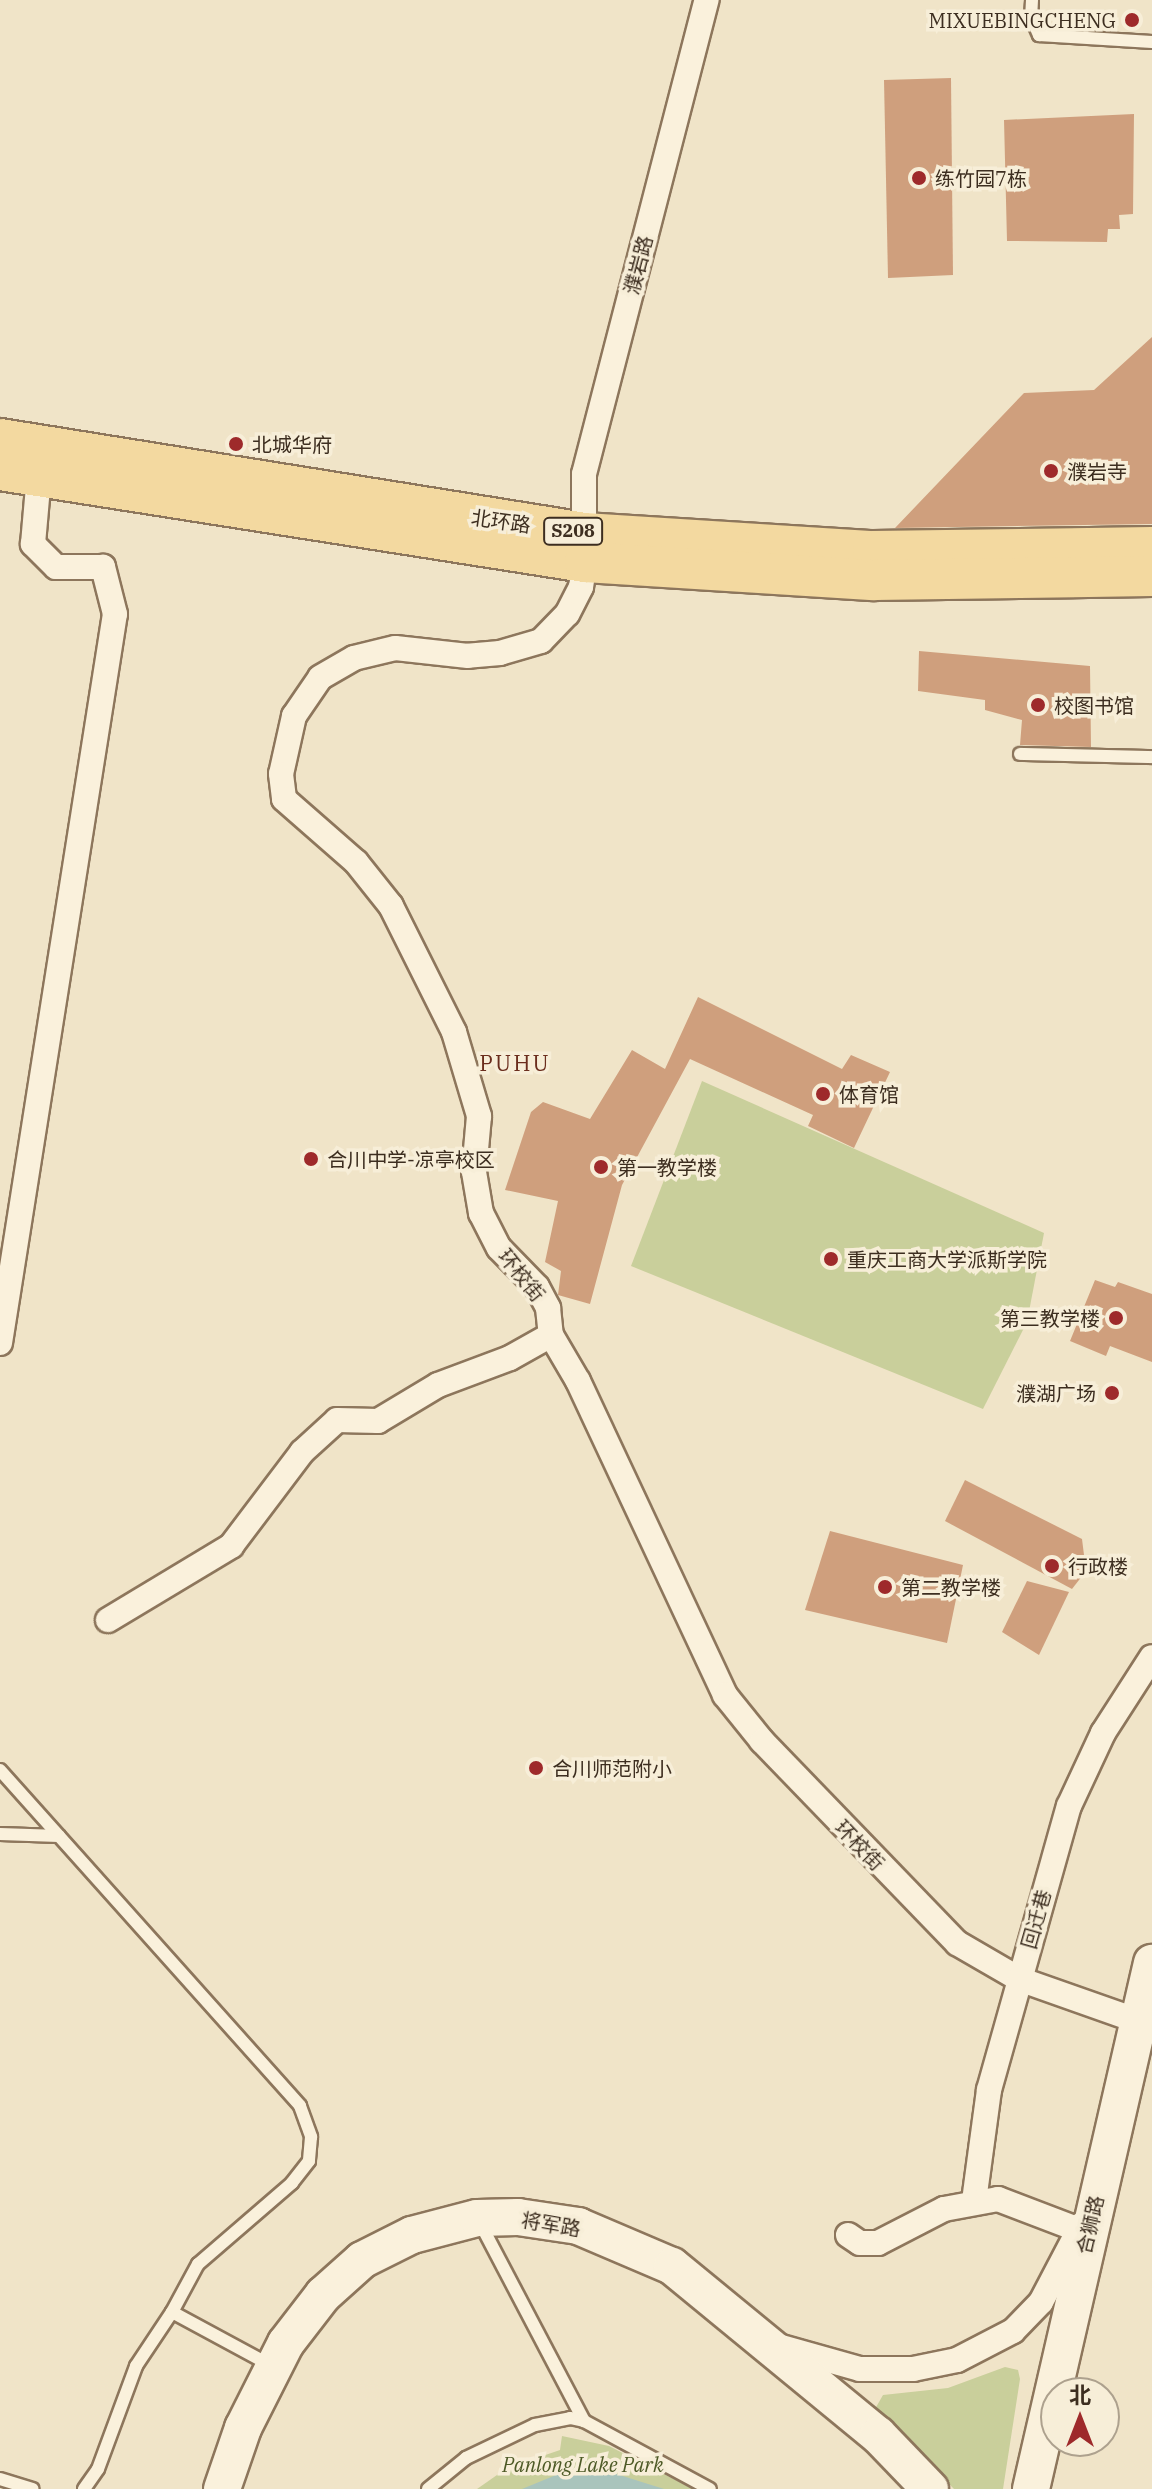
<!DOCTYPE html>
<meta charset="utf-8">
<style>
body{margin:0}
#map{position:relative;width:1152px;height:2489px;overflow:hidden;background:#f0e4c8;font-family:"IBM Plex Serif","Noto Sans SC",serif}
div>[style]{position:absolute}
.green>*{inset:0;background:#c9cf9b}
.water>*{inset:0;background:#a9c4bc}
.building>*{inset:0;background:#cf9f7d}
.roads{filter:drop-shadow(2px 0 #8d765c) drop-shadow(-2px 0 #8d765c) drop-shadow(0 2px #8d765c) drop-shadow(0 -2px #8d765c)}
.lane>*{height:12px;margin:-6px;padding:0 6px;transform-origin:6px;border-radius:6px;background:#faf1dc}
.street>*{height:24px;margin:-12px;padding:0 12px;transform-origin:12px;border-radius:12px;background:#faf1dc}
.secondary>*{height:36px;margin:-18px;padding:0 18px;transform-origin:18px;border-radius:18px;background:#faf1dc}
.primary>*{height:40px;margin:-20px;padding:0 20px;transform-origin:20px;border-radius:20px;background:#f3d9a0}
.dots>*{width:22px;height:22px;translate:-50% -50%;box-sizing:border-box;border:4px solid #f7eed8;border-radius:50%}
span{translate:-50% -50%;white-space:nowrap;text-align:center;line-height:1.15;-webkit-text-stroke:7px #f7eed8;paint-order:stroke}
.shield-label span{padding:2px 6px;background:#f7eed8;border:2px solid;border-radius:6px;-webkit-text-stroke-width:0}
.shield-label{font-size:18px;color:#3d2e20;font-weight:700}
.poi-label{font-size:20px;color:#3d2e20}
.right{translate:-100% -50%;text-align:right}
.left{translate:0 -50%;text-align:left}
.street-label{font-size:20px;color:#3d2e20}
.park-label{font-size:20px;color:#4d5a26;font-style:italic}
.neighbourhood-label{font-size:22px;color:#6b2e1e;letter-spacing:2px}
.north{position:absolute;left:1040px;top:2377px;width:80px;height:80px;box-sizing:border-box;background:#f7eed8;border:2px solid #ada18e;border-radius:50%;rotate:0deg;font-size:22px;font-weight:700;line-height:32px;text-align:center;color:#3d2e20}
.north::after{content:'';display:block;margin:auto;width:28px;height:36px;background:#9e2a2b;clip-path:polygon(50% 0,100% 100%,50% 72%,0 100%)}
</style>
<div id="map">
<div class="green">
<div style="clip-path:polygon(702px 1081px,1044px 1233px,1027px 1322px,983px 1409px,631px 1266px)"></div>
<div style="clip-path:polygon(1005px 2367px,1018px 2370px,1020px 2379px,1003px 2489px,954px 2489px,875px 2409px,883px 2395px,948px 2388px)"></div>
<div style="clip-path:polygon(562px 2436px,609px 2446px,693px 2489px,477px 2489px,507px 2468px,560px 2450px)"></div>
</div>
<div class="water">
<div style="clip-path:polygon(610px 2472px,664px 2489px,522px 2489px,561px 2473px)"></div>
</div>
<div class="building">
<div style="clip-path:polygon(951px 78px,953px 275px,888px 278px,884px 80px)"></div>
<div style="clip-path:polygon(1134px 114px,1133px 214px,1119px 215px,1120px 229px,1108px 229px,1107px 242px,1007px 241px,1004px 120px)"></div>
<div style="clip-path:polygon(1152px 337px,1152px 524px,895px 528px,1024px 393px,1094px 390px)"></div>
<div style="clip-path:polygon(919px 651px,1090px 666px,1091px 747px,1020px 745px,1022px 720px,985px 710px,985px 700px,918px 691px)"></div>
<div style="clip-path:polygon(698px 997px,842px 1069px,851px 1055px,890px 1072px,854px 1148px,808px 1126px,813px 1115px,690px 1059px,622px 1185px,590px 1304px,558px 1295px,561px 1271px,545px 1262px,558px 1201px,505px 1190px,531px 1112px,543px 1102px,590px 1119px,632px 1050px,665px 1069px)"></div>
<div style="clip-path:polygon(1095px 1280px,1115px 1287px,1118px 1282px,1152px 1294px,1152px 1362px,1110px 1346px,1106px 1356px,1070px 1341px)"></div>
<div style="clip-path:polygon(965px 1480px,1082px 1539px,1086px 1571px,1072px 1589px,945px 1521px)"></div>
<div style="clip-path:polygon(830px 1531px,963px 1565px,947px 1643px,805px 1610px)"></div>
<div style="clip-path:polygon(1027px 1581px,1069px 1592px,1039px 1655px,1002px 1632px)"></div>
</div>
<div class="roads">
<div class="lane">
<div style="left:1032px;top:0;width:17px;rotate:93deg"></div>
<div style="left:1031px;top:17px;width:20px;rotate:66deg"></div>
<div style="left:1039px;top:35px;width:113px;rotate:3.5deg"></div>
<div style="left:1020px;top:754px;width:132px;rotate:1.3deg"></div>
<div style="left:0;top:1770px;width:450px;rotate:48.2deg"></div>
<div style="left:300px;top:2106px;width:33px;rotate:70deg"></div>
<div style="left:311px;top:2137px;width:24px;rotate:95deg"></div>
<div style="left:309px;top:2161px;width:28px;rotate:128deg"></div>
<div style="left:292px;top:2183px;width:124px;rotate:139.2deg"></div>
<div style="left:198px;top:2264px;width:55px;rotate:118.4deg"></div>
<div style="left:172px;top:2312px;width:111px;rotate:28.4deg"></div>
<div style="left:0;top:1834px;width:59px;rotate:1.9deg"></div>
<div style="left:479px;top:2221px;width:226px;rotate:62.3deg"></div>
<div style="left:0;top:2479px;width:34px;rotate:17deg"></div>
<div style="left:84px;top:2489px;width:24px;rotate:-55deg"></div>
<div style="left:98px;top:2469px;width:110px;rotate:-69.7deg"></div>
<div style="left:136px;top:2366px;width:65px;rotate:-56.3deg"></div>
<div style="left:428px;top:2489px;width:49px;rotate:-39.2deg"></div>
<div style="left:466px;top:2458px;width:76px;rotate:-25.6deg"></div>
<div style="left:535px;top:2425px;width:36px;rotate:-11deg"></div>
<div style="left:570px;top:2418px;width:14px;rotate:12deg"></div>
<div style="left:584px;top:2421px;width:143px;rotate:28.4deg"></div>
</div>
<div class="street">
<div style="left:584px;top:533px;width:59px;rotate:-90deg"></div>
<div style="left:584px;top:474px;width:490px;rotate:-75.5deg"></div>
<div style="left:585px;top:562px;width:25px;rotate:99deg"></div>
<div style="left:581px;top:587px;width:30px;rotate:117deg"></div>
<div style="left:567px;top:614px;width:37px;rotate:134deg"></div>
<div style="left:541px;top:641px;width:43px;rotate:163.7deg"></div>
<div style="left:500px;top:653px;width:32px;rotate:175deg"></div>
<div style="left:468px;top:656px;width:73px;rotate:-173.7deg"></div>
<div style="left:395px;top:648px;width:42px;rotate:166.3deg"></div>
<div style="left:354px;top:658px;width:39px;rotate:150deg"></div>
<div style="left:320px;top:678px;width:46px;rotate:124.4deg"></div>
<div style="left:294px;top:716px;width:59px;rotate:102.6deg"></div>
<div style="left:281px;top:774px;width:25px;rotate:83deg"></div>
<div style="left:284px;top:799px;width:96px;rotate:41.2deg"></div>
<div style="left:356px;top:862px;width:56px;rotate:51.5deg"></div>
<div style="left:391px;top:906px;width:141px;rotate:63.4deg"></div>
<div style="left:454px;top:1032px;width:88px;rotate:73.4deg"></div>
<div style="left:479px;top:1116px;width:56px;rotate:95.1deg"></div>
<div style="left:474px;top:1172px;width:42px;rotate:80.3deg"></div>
<div style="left:481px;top:1213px;width:39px;rotate:63deg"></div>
<div style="left:499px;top:1248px;width:54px;rotate:45.7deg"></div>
<div style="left:537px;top:1287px;width:24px;rotate:62deg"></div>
<div style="left:548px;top:1308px;width:27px;rotate:84deg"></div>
<div style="left:551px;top:1335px;width:53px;rotate:59.6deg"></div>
<div style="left:578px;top:1381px;width:347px;rotate:64.9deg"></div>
<div style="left:725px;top:1695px;width:59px;rotate:51.2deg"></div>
<div style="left:762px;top:1741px;width:281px;rotate:46deg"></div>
<div style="left:957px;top:1943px;width:72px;rotate:30.1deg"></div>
<div style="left:1019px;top:1979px;width:126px;rotate:19.4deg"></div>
<div style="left:0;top:1343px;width:738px;rotate:-81.04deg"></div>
<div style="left:115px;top:614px;width:49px;rotate:-104.3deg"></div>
<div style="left:103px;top:567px;width:47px;rotate:180deg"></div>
<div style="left:56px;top:567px;width:33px;rotate:-135deg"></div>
<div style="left:33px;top:544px;width:68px;rotate:-85deg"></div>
<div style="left:108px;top:1620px;width:144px;rotate:-31deg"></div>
<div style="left:231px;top:1546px;width:118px;rotate:-52.9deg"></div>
<div style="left:302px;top:1452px;width:47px;rotate:-42.4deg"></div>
<div style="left:337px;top:1420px;width:41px;rotate:1.4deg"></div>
<div style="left:378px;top:1421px;width:70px;rotate:-31deg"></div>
<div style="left:438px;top:1385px;width:77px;rotate:-20.6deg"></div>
<div style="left:510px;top:1358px;width:47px;rotate:-29.3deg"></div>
<div style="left:974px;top:2201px;width:112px;rotate:-82.3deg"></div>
<div style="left:989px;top:2090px;width:295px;rotate:-74.3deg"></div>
<div style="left:1069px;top:1806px;width:81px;rotate:-65deg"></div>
<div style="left:1103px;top:1733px;width:90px;rotate:-57.2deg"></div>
<div style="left:848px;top:2235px;width:14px;rotate:34deg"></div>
<div style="left:860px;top:2243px;width:18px"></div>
<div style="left:878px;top:2243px;width:74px;rotate:-27.3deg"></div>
<div style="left:944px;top:2209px;width:55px;rotate:-10.5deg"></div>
<div style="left:998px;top:2199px;width:87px;rotate:20.9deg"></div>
<div style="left:778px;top:2346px;width:85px;rotate:15.7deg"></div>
<div style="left:860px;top:2369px;width:53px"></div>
<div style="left:913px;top:2369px;width:45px;rotate:-11.6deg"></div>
<div style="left:957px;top:2360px;width:63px;rotate:-27.4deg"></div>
<div style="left:1013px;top:2331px;width:40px;rotate:-46deg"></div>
<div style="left:1041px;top:2302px;width:88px;rotate:-62.3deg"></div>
</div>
<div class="secondary">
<div style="left:222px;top:2489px;width:65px;rotate:-71deg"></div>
<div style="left:243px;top:2428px;width:95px;rotate:-63.2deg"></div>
<div style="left:286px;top:2343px;width:61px;rotate:-52.4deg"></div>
<div style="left:323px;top:2295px;width:52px;rotate:-41.9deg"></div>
<div style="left:362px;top:2260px;width:56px;rotate:-26.6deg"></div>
<div style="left:412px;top:2235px;width:67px;rotate:-14.7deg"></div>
<div style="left:477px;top:2218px;width:41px;rotate:-1.4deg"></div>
<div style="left:518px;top:2217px;width:61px;rotate:8.5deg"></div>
<div style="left:578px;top:2226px;width:102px;rotate:23.1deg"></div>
<div style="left:672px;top:2266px;width:266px;rotate:39.4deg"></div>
<div style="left:878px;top:2435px;width:75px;rotate:46.1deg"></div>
<div style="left:1031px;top:2489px;width:540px;rotate:-77.05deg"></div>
</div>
<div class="primary">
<div style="left:0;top:439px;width:592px;rotate:9.14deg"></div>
<div style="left:584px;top:533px;width:290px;rotate:3.6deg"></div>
<div style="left:873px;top:551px;width:279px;rotate:-0.8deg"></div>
<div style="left:0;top:470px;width:592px;rotate:8.94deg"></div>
<div style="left:585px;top:562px;width:290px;rotate:3.6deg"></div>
<div style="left:874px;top:580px;width:278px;rotate:-0.8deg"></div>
</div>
</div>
<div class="dots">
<div style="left:1132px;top:20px;background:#9e2a2b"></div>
<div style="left:919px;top:178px;background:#9e2a2b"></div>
<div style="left:236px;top:444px;background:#9e2a2b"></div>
<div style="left:1051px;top:471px;background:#9e2a2b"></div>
<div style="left:1038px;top:705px;background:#9e2a2b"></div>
<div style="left:823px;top:1094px;background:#9e2a2b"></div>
<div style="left:311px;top:1159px;background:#9e2a2b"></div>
<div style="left:601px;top:1167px;background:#9e2a2b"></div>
<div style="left:831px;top:1259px;background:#9e2a2b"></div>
<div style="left:1116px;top:1318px;background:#9e2a2b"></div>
<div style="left:1112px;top:1393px;background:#9e2a2b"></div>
<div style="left:1052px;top:1566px;background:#9e2a2b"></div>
<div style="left:885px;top:1587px;background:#9e2a2b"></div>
<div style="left:536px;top:1768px;background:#9e2a2b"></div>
</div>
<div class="shield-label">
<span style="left:573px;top:531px">S208</span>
</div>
<div class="poi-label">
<span class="right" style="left:1116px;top:20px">MIXUEBINGCHENG</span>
<span class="left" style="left:935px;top:178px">练竹园7栋</span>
<span class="left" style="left:252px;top:444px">北城华府</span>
<span class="left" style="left:1067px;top:471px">濮岩寺</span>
<span class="left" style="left:1054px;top:705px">校图书馆</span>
<span class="left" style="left:839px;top:1094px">体育馆</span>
<span class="left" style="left:327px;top:1159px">合川中学-凉亭校区</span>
<span class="left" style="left:617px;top:1167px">第一教学楼</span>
<span class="left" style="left:847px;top:1259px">重庆工商大学派斯学院</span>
<span class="right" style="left:1100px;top:1318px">第三教学楼</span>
<span class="right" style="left:1096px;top:1393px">濮湖广场</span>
<span class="left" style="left:1068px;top:1566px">行政楼</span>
<span class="left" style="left:901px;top:1587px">第二教学楼</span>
<span class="left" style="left:552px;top:1768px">合川师范附小</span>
</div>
<div class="street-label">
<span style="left:638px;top:265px;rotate:-75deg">濮岩路</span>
<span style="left:501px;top:521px;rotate:8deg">北环路</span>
<span style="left:522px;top:1275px;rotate:51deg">环校街</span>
<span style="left:860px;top:1845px;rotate:46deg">环校街</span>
<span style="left:1036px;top:1919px;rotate:-74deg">回迁巷</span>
<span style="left:551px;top:2224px;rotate:10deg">将军路</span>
<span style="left:1090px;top:2225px;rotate:-77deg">合狮路</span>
</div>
<div class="park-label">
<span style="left:583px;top:2464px">Panlong Lake Park</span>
</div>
<div class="neighbourhood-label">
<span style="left:515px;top:1063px">PUHU</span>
</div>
<div class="north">北</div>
</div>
